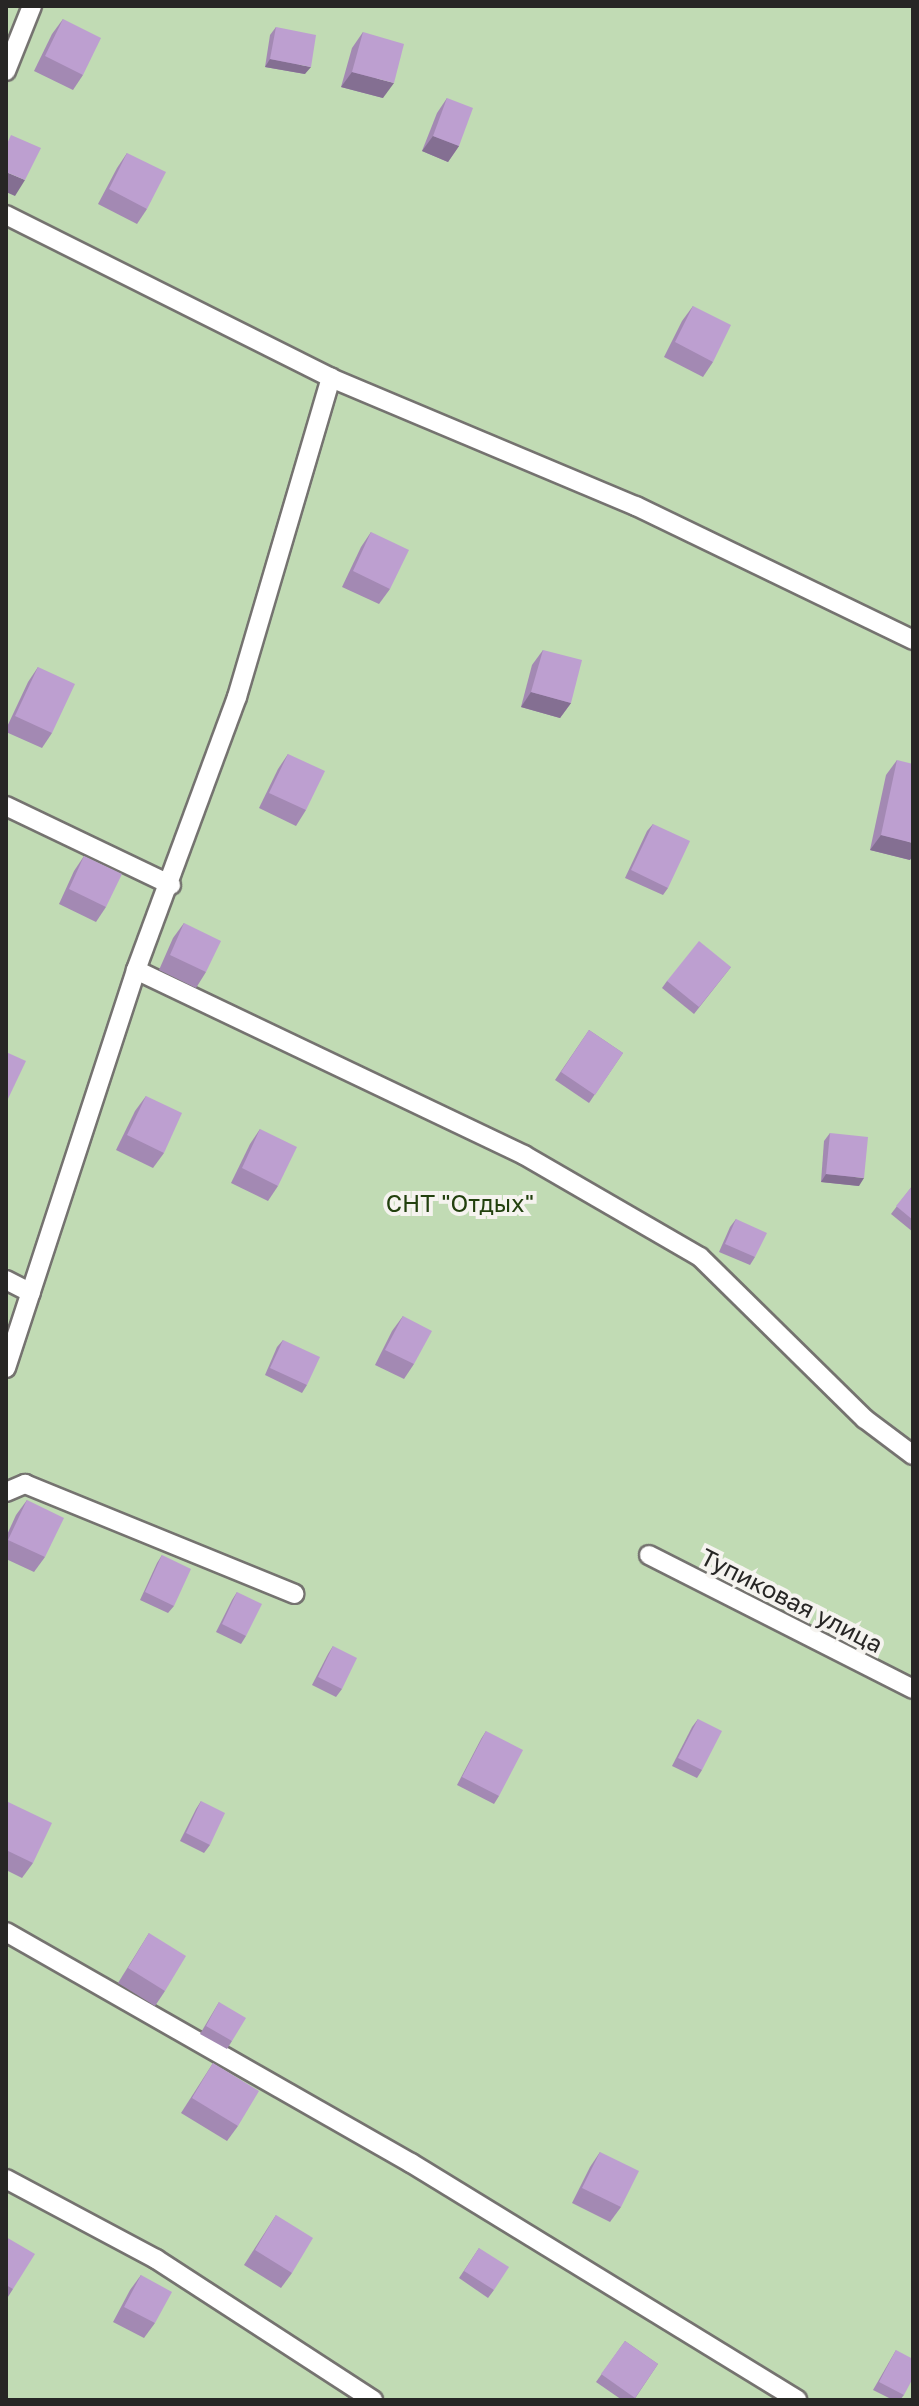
<!DOCTYPE html>
<meta charset="utf-8">
<style>
body{margin:0}
#map{position:relative;width:919px;height:2406px;overflow:hidden;background:#e7e6e2;font-family:"Golos Text",sans-serif}
div>[style]{position:absolute}
.green>*{inset:0;background:#c1dbb4}
.roads{filter:drop-shadow(2px 0 #757370) drop-shadow(-2px 0 #757370) drop-shadow(0 2px #757370) drop-shadow(0 -2px #757370)}
.lane>*{height:18px;margin:-9px;padding:0 9px;transform-origin:9px;border-radius:9px;background:#fff}
.wall>*{inset:0;background:#a389b3}
.shaded-wall>*{inset:0;background:#846f92}
.building>*{inset:0;background:#bd9fd0}
span{translate:-50% -50%;white-space:nowrap;text-align:center;line-height:1.15;-webkit-text-stroke:8px #f5f3ef;paint-order:stroke}
.park-label{font-size:24px;color:#22400e}
.street-label{font-size:24px;color:#272625}
.frame{position:absolute;inset:0;border:8px solid #272625;pointer-events:none}
</style>
<div id="map">
<div class="green">
<div style="clip-path:polygon(6px 6px,913px 6px,913px 2400px,6px 2400px)"></div>
</div>
<div class="roads">
<div class="lane">
<div style="left:6px;top:71px;width:70px;rotate:-68.2deg"></div>
<div style="left:6px;top:215px;width:364px;rotate:26.6deg"></div>
<div style="left:331px;top:378px;width:331px;rotate:22.8deg"></div>
<div style="left:636px;top:506px;width:308px;rotate:25.8deg"></div>
<div style="left:6px;top:806px;width:183px;rotate:25.6deg"></div>
<div style="left:136px;top:970px;width:430px;rotate:25.5deg"></div>
<div style="left:524px;top:1155px;width:203px;rotate:30.1deg"></div>
<div style="left:700px;top:1257px;width:231px;rotate:44.5deg"></div>
<div style="left:865px;top:1419px;width:60px;rotate:36.9deg"></div>
<div style="left:6px;top:1280px;width:28px;rotate:27deg"></div>
<div style="left:6px;top:1368px;width:419px;rotate:-71.9deg"></div>
<div style="left:136px;top:970px;width:291px;rotate:-69.7deg"></div>
<div style="left:237px;top:697px;width:333px;rotate:-73.6deg"></div>
<div style="left:6px;top:1492px;width:21px;rotate:-23deg"></div>
<div style="left:25px;top:1484px;width:291px;rotate:22.2deg"></div>
<div style="left:649px;top:1555px;width:296px;rotate:26.9deg"></div>
<div style="left:6px;top:1932px;width:466px;rotate:29.7deg"></div>
<div style="left:411px;top:2163px;width:453px;rotate:31.5deg"></div>
<div style="left:6px;top:2179px;width:170px;rotate:28.1deg"></div>
<div style="left:156px;top:2259px;width:259px;rotate:33deg"></div>
</div>
</div>
<div class="wall">
<div style="clip-path:polygon(63px 19px,83px 75px,73px 90px,34px 71px,52px 34px)"></div>
<div style="clip-path:polygon(276px 27px,305px 74px,265px 67px,270px 35px)"></div>
<div style="clip-path:polygon(363px 32px,383px 98px,341px 87px,352px 48px)"></div>
<div style="clip-path:polygon(447px 98px,459px 146px,448px 162px,422px 151px,437px 113px)"></div>
<div style="clip-path:polygon(127px 153px,147px 209px,137px 224px,98px 204px,117px 168px)"></div>
<div style="clip-path:polygon(693px 306px,713px 362px,703px 377px,664px 357px,682px 321px)"></div>
<div style="clip-path:polygon(371px 532px,390px 589px,379px 604px,342px 587px,361px 547px)"></div>
<div style="clip-path:polygon(543px 650px,571px 703px,560px 718px,521px 707px,532px 665px)"></div>
<div style="clip-path:polygon(38px 667px,52px 733px,42px 748px,6px 732px,6px 729px,28px 682px)"></div>
<div style="clip-path:polygon(288px 754px,306px 810px,296px 826px,259px 808px,278px 769px)"></div>
<div style="clip-path:polygon(897px 760px,910px 860px,870px 850px,886px 775px)"></div>
<div style="clip-path:polygon(653px 824px,668px 888px,663px 895px,625px 878px,647px 831px)"></div>
<div style="clip-path:polygon(84px 856px,106px 907px,96px 922px,59px 904px,74px 871px)"></div>
<div style="clip-path:polygon(184px 923px,206px 972px,196px 988px,159px 970px,173px 938px)"></div>
<div style="clip-path:polygon(731px 967px,694px 1014px,662px 988px,667px 981px)"></div>
<div style="clip-path:polygon(589px 1030px,623px 1053px,589px 1103px,555px 1080px)"></div>
<div style="clip-path:polygon(146px 1096px,164px 1153px,153px 1168px,116px 1150px,135px 1111px)"></div>
<div style="clip-path:polygon(260px 1129px,278px 1186px,268px 1201px,231px 1183px,250px 1144px)"></div>
<div style="clip-path:polygon(830px 1133px,859px 1186px,821px 1182px,824px 1141px)"></div>
<div style="clip-path:polygon(913px 1185px,913px 1232px,891px 1214px)"></div>
<div style="clip-path:polygon(736px 1219px,755px 1257px,750px 1265px,719px 1252px,730px 1227px)"></div>
<div style="clip-path:polygon(403px 1316px,414px 1364px,404px 1379px,375px 1365px,392px 1331px)"></div>
<div style="clip-path:polygon(283px 1340px,307px 1385px,302px 1393px,265px 1375px,277px 1347px)"></div>
<div style="clip-path:polygon(27px 1500px,45px 1557px,34px 1572px,6px 1559px,6px 1537px,16px 1515px)"></div>
<div style="clip-path:polygon(162px 1555px,174px 1606px,168px 1613px,140px 1600px,157px 1563px)"></div>
<div style="clip-path:polygon(237px 1592px,246px 1636px,241px 1644px,216px 1632px,232px 1600px)"></div>
<div style="clip-path:polygon(333px 1646px,342px 1689px,336px 1697px,312px 1685px,328px 1654px)"></div>
<div style="clip-path:polygon(698px 1719px,702px 1770px,697px 1778px,672px 1766px,692px 1727px)"></div>
<div style="clip-path:polygon(486px 1731px,499px 1796px,494px 1804px,457px 1785px,481px 1739px)"></div>
<div style="clip-path:polygon(6px 1801px,33px 1863px,22px 1878px,6px 1870px)"></div>
<div style="clip-path:polygon(201px 1801px,210px 1845px,204px 1853px,180px 1841px,196px 1809px)"></div>
<div style="clip-path:polygon(149px 1933px,165px 1991px,155px 2006px,118px 1983px)"></div>
<div style="clip-path:polygon(219px 2002px,232px 2041px,227px 2049px,200px 2034px)"></div>
<div style="clip-path:polygon(213px 2063px,238px 2126px,227px 2141px,181px 2113px)"></div>
<div style="clip-path:polygon(600px 2152px,621px 2207px,610px 2222px,572px 2203px,590px 2167px)"></div>
<div style="clip-path:polygon(276px 2215px,292px 2273px,281px 2288px,244px 2265px)"></div>
<div style="clip-path:polygon(6px 2237px,13px 2289px,6px 2300px)"></div>
<div style="clip-path:polygon(479px 2248px,494px 2290px,488px 2298px,459px 2278px)"></div>
<div style="clip-path:polygon(141px 2275px,155px 2323px,144px 2338px,113px 2322px,130px 2290px)"></div>
<div style="clip-path:polygon(625px 2341px,658px 2364px,634px 2400px,622px 2400px,596px 2382px)"></div>
<div style="clip-path:polygon(896px 2350px,904px 2395px,900px 2400px,893px 2400px,873px 2390px)"></div>
</div>
<div class="shaded-wall">
<div style="clip-path:polygon(270px 59px,311px 67px,305px 74px,265px 67px)"></div>
<div style="clip-path:polygon(352px 72px,394px 83px,383px 98px,341px 87px)"></div>
<div style="clip-path:polygon(433px 136px,459px 146px,448px 162px,422px 151px)"></div>
<div style="clip-path:polygon(6px 172px,25px 180px,15px 196px,6px 192px)"></div>
<div style="clip-path:polygon(531px 692px,571px 703px,560px 718px,521px 707px)"></div>
<div style="clip-path:polygon(881px 835px,913px 843px,913px 856px,910px 860px,870px 850px)"></div>
<div style="clip-path:polygon(826px 1174px,864px 1178px,859px 1186px,821px 1182px)"></div>
</div>
<div class="building">
<div style="clip-path:polygon(63px 19px,101px 38px,83px 75px,45px 56px)"></div>
<div style="clip-path:polygon(276px 27px,316px 35px,311px 67px,270px 59px)"></div>
<div style="clip-path:polygon(363px 32px,404px 44px,394px 83px,352px 72px)"></div>
<div style="clip-path:polygon(447px 98px,473px 108px,459px 146px,433px 136px)"></div>
<div style="clip-path:polygon(11px 135px,41px 148px,25px 180px,6px 172px,6px 146px)"></div>
<div style="clip-path:polygon(127px 153px,166px 172px,147px 209px,109px 189px)"></div>
<div style="clip-path:polygon(693px 306px,731px 325px,713px 362px,675px 342px)"></div>
<div style="clip-path:polygon(371px 532px,409px 550px,390px 589px,353px 571px)"></div>
<div style="clip-path:polygon(543px 650px,582px 660px,571px 703px,531px 692px)"></div>
<div style="clip-path:polygon(38px 667px,75px 684px,52px 733px,15px 716px)"></div>
<div style="clip-path:polygon(288px 754px,325px 771px,306px 810px,269px 793px)"></div>
<div style="clip-path:polygon(897px 760px,913px 764px,913px 843px,881px 835px)"></div>
<div style="clip-path:polygon(653px 824px,690px 841px,668px 888px,631px 870px)"></div>
<div style="clip-path:polygon(84px 856px,122px 874px,106px 907px,69px 889px)"></div>
<div style="clip-path:polygon(184px 923px,221px 941px,206px 972px,170px 955px)"></div>
<div style="clip-path:polygon(699px 941px,731px 967px,699px 1007px,667px 981px)"></div>
<div style="clip-path:polygon(589px 1030px,623px 1053px,595px 1095px,561px 1072px)"></div>
<div style="clip-path:polygon(6px 1052px,26px 1061px,7px 1101px,6px 1100px)"></div>
<div style="clip-path:polygon(146px 1096px,182px 1113px,164px 1153px,127px 1135px)"></div>
<div style="clip-path:polygon(260px 1129px,297px 1147px,278px 1186px,242px 1168px)"></div>
<div style="clip-path:polygon(830px 1133px,868px 1137px,864px 1178px,826px 1174px)"></div>
<div style="clip-path:polygon(913px 1185px,913px 1220px,896px 1206px)"></div>
<div style="clip-path:polygon(736px 1219px,767px 1233px,755px 1257px,725px 1244px)"></div>
<div style="clip-path:polygon(403px 1316px,432px 1331px,414px 1364px,385px 1350px)"></div>
<div style="clip-path:polygon(283px 1340px,320px 1357px,307px 1385px,270px 1368px)"></div>
<div style="clip-path:polygon(27px 1500px,64px 1518px,45px 1557px,8px 1540px)"></div>
<div style="clip-path:polygon(162px 1555px,191px 1569px,174px 1606px,145px 1592px)"></div>
<div style="clip-path:polygon(237px 1592px,262px 1604px,246px 1636px,222px 1624px)"></div>
<div style="clip-path:polygon(333px 1646px,357px 1658px,342px 1689px,318px 1677px)"></div>
<div style="clip-path:polygon(698px 1719px,722px 1731px,702px 1770px,678px 1758px)"></div>
<div style="clip-path:polygon(486px 1731px,523px 1750px,499px 1796px,462px 1777px)"></div>
<div style="clip-path:polygon(6px 1801px,52px 1823px,33px 1863px,6px 1850px)"></div>
<div style="clip-path:polygon(201px 1801px,225px 1813px,210px 1845px,186px 1833px)"></div>
<div style="clip-path:polygon(149px 1933px,186px 1956px,165px 1991px,128px 1968px)"></div>
<div style="clip-path:polygon(219px 2002px,246px 2018px,232px 2041px,206px 2026px)"></div>
<div style="clip-path:polygon(213px 2063px,259px 2091px,238px 2126px,192px 2098px)"></div>
<div style="clip-path:polygon(600px 2152px,639px 2171px,621px 2207px,582px 2188px)"></div>
<div style="clip-path:polygon(276px 2215px,313px 2238px,292px 2273px,255px 2250px)"></div>
<div style="clip-path:polygon(6px 2237px,35px 2254px,13px 2289px,6px 2285px)"></div>
<div style="clip-path:polygon(479px 2248px,509px 2267px,494px 2290px,464px 2271px)"></div>
<div style="clip-path:polygon(141px 2275px,172px 2292px,155px 2323px,124px 2307px)"></div>
<div style="clip-path:polygon(625px 2341px,658px 2364px,635px 2398px,601px 2374px)"></div>
<div style="clip-path:polygon(896px 2350px,913px 2359px,913px 2378px,904px 2395px,879px 2382px)"></div>
</div>
<div class="park-label">
<span style="left:460px;top:1203px">СНТ "Отдых"</span>
</div>
<div class="street-label">
<span style="left:792px;top:1600px;rotate:27deg">Тупиковая улица</span>
</div>
<div class="frame"></div>
</div>
